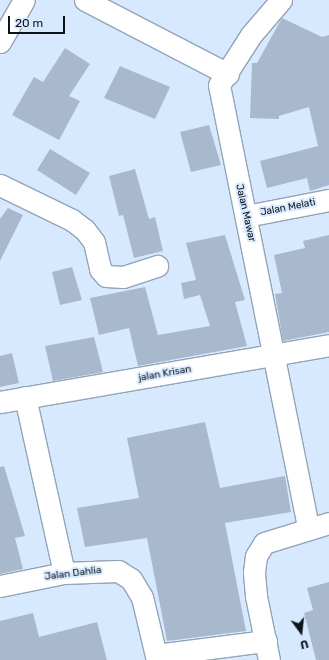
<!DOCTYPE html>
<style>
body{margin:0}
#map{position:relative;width:329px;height:660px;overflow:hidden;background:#d7e9ff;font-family:Rubik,sans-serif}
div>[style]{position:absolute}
.building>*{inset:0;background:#a8b9ce}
.roads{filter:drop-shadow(1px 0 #93a4b8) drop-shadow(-1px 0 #93a4b8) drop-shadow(0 1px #93a4b8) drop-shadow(0 -1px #93a4b8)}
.minor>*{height:21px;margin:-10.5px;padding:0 10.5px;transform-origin:10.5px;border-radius:10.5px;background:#fff}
span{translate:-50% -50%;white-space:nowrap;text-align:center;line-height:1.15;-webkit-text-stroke:4px #d7e9ff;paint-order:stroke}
.street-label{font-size:10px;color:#0c131a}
.north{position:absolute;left:281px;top:612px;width:40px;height:40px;-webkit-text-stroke:3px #d7e9ff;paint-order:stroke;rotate:165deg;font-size:11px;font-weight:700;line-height:16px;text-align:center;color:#0c131a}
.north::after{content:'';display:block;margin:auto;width:14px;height:18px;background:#0c131a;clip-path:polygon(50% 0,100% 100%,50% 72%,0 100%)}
.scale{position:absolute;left:8px;top:16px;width:57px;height:18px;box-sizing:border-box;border:2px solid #0c131a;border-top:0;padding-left:5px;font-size:12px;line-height:14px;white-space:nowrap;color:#0c131a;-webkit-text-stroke:3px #d7e9ff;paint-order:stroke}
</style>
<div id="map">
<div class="building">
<div style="clip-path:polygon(282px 18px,322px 37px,329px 35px,329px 185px,310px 191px,307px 178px,267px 188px,260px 161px,318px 146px,309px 107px,279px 116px,279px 119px,250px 118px,252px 63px,257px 63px)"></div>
<div style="clip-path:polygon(65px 48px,90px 64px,69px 96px,80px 101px,59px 140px,12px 115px,34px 77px,43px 82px)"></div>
<div style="clip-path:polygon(120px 66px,170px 87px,155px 119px,104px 98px)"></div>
<div style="clip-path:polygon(209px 125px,221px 165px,191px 172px,180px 132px)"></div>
<div style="clip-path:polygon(50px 149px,90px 173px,76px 195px,37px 170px)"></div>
<div style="clip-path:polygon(135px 169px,149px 219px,155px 217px,163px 251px,134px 258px,123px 215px,119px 216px,109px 176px)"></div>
<div style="clip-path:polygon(8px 208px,23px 215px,0 261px,0 219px)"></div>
<div style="clip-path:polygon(225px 235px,245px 300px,235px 302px,247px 346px,138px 366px,129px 328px,99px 335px,90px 298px,145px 287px,158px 335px,210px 326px,200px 295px,184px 299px,181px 283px,196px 280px,186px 243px)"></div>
<div style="clip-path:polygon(329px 235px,329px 332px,283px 341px,275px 294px,282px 293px,274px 255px,305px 248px,303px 241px)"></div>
<div style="clip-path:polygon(72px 267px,82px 300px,60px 305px,52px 272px)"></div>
<div style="clip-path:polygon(94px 337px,103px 372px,53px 381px,45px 346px)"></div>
<div style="clip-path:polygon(12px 353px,19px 383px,0 387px,0 356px)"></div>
<div style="clip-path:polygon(205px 422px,220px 488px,285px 476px,291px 512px,225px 523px,246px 631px,167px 641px,147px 538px,85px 547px,77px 508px,139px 498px,127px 438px)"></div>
<div style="clip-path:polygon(4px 466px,25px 536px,15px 538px,23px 569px,0 574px,0 467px)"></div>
<div style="clip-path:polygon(329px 582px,329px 660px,316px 660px,304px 613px,313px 610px,307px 588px)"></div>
<div style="clip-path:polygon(33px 613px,39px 637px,97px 622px,107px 660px,0 660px,0 621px)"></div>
</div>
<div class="roads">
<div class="minor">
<div style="left:85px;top:0;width:161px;rotate:27.4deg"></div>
<div style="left:281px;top:0;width:46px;rotate:130.6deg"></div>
<div style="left:251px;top:35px;width:59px;rotate:122.6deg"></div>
<div style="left:219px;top:85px;width:451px;rotate:78.6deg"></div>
<div style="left:0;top:42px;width:48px;rotate:-60.3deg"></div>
<div style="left:0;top:185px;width:80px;rotate:25.9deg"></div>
<div style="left:72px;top:220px;width:16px;rotate:38deg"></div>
<div style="left:85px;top:230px;width:15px;rotate:53deg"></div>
<div style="left:94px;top:242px;width:28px;rotate:77deg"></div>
<div style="left:100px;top:269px;width:9px;rotate:49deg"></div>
<div style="left:106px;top:276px;width:17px;rotate:3deg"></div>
<div style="left:123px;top:277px;width:36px;rotate:-18deg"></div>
<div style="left:246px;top:216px;width:85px;rotate:-10.9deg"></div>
<div style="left:25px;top:397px;width:180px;rotate:77.5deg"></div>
<div style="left:0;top:402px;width:334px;rotate:-9.8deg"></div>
<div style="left:0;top:586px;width:65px;rotate:-11.5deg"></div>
<div style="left:64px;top:573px;width:54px;rotate:-2.1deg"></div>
<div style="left:118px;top:571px;width:15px;rotate:32deg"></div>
<div style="left:131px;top:579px;width:21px;rotate:59deg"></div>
<div style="left:142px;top:597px;width:65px;rotate:76.6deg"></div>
<div style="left:156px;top:655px;width:111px;rotate:-7.3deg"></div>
<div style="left:269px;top:660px;width:65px;rotate:-101.5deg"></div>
<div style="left:256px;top:596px;width:24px;rotate:-95deg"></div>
<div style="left:254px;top:572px;width:16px;rotate:-83deg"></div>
<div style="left:256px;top:556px;width:15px;rotate:-58deg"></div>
<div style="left:264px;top:543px;width:68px;rotate:-17.1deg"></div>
</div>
</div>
<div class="street-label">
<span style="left:288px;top:208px;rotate:-11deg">Jalan Melati</span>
<span style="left:245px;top:213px;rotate:77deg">Jalan Mawar</span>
<span style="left:165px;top:374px;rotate:-10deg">jalan Krisan</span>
<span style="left:73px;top:574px;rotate:-7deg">Jalan Dahlia</span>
</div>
<div class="north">U</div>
<div class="scale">20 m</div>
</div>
